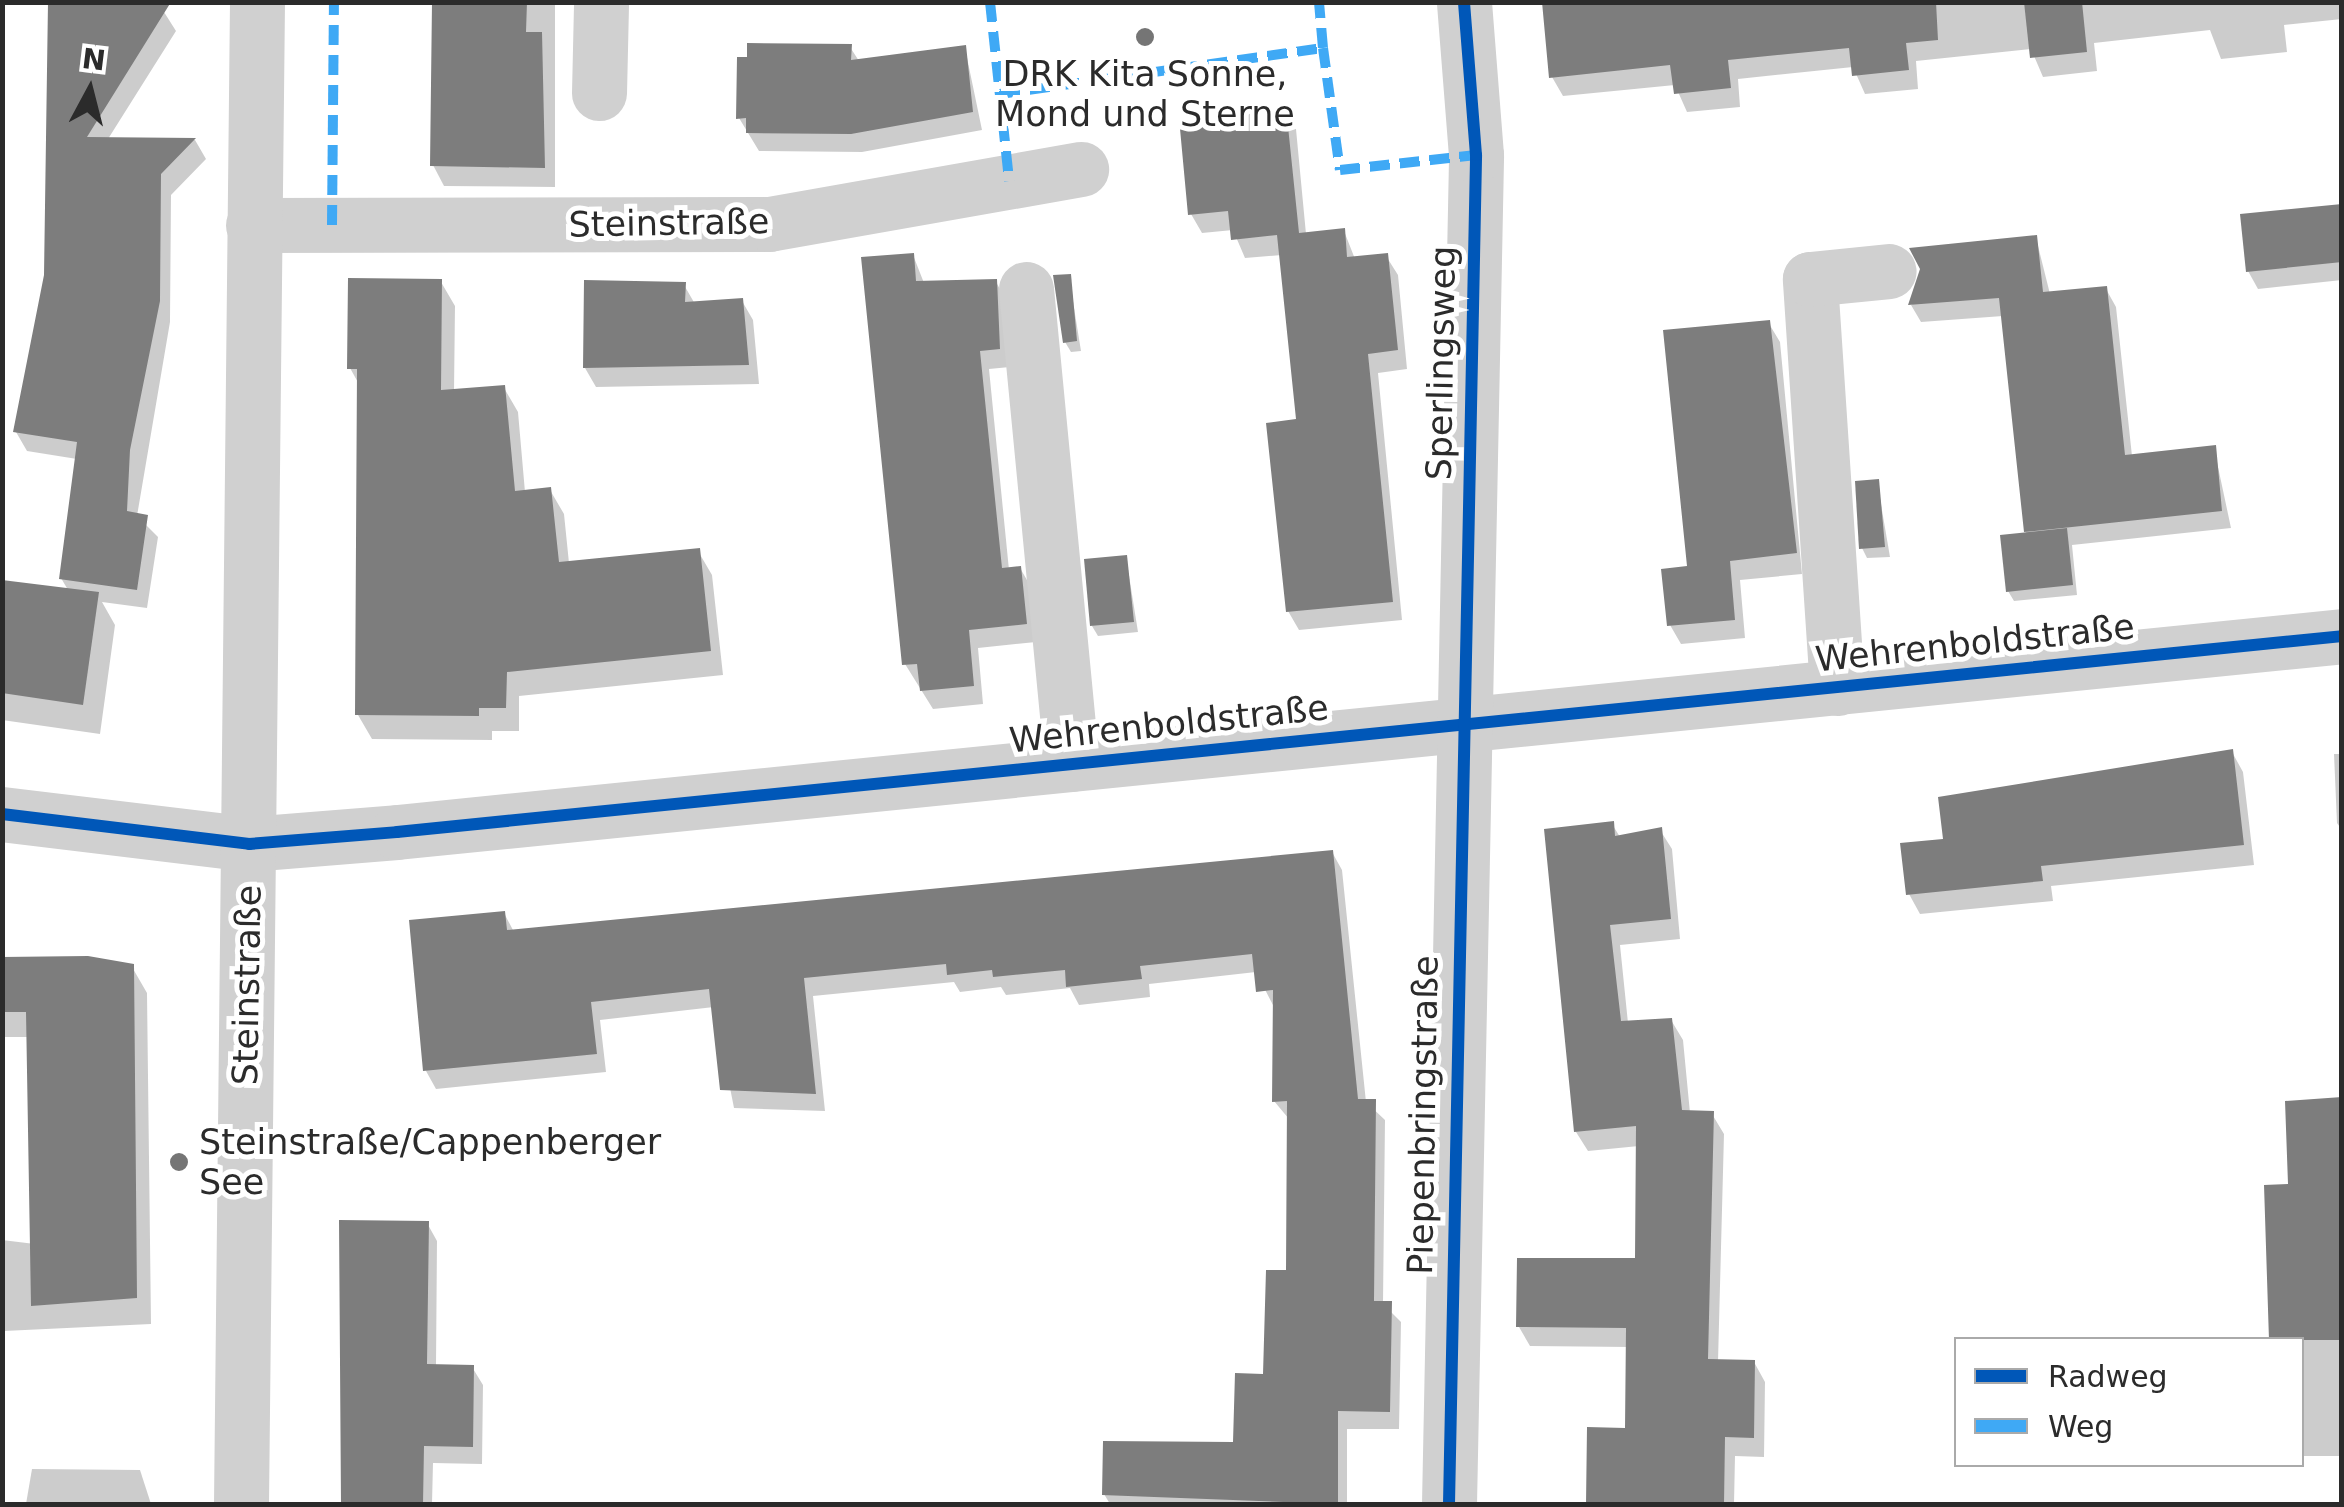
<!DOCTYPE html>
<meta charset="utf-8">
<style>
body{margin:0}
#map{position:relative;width:2344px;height:1507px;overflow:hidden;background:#fff;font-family:"DejaVu Sans",sans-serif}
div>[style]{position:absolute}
.shadow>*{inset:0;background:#0003}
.building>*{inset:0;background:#7d7d7d}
.minor>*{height:55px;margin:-27.5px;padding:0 27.5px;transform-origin:27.5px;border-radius:27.5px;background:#d0d0d0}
.quiet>*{height:10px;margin-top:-5px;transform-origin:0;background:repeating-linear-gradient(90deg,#3fa9f5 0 20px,transparent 0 30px)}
.cycleway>*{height:12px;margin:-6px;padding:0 6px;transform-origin:6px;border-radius:6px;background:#0057b8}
.dots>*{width:28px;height:28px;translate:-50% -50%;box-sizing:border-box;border:5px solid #fff;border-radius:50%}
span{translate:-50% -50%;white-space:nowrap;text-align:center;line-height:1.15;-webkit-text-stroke:10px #fff;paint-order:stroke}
.poi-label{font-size:35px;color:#2b2b2b}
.left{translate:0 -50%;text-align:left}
.street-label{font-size:35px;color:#2b2b2b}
.frame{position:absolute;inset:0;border:5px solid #2b2b2b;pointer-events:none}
.legend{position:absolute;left:1954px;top:1337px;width:350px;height:130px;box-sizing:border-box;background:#fff;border:2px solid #aaa;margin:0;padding:12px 18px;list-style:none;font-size:30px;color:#2b2b2b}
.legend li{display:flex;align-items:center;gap:20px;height:50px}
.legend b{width:50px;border:2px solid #aaa}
.north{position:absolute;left:40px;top:40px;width:100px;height:100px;-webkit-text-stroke:8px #fff;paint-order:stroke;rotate:7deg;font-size:28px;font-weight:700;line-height:40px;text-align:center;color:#2b2b2b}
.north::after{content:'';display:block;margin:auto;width:35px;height:45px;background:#2b2b2b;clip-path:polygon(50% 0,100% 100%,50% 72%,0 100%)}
</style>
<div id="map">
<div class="shadow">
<div style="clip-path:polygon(51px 2px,164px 12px,176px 31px,108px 139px,195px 140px,206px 159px,171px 195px,170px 322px,137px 516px,158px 537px,147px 608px,102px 602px,115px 625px,100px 734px,2px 720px,2px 582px,68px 590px,61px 578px,77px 459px,27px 451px,16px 432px,47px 275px)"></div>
<div style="clip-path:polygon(435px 2px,555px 2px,555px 187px,444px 186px,433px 165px)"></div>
<div style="clip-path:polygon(1544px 2px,2342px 2px,2342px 19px,2284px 25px,2287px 52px,2221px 59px,2210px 30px,2094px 43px,2097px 71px,2043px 77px,2031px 49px,1916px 61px,1918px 89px,1865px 94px,1853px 67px,1738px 79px,1740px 107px,1687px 112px,1675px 85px,1563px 96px,1552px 77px)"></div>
<div style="clip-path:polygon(850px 47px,859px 61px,965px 48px,982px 130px,862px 152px,759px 151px,739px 118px)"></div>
<div style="clip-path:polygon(1285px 110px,1296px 129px,1306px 234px,1344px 231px,1355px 259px,1386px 256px,1398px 275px,1407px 369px,1378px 373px,1402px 620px,1299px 630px,1288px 611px,1298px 421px,1282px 255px,1245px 258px,1233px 230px,1202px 233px,1191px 214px)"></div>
<div style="clip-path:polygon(2342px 207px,2342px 280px,2258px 289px,2248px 271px)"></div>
<div style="clip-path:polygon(2036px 238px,2050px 294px,2106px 289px,2116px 307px,2132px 456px,2214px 448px,2231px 528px,2072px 545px,2077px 595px,2014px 601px,2008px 591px,2026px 535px,2003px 316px,1921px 322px,1911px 305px)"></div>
<div style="clip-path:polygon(913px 255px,924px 283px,996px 282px,1006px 300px,1010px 367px,989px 369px,1009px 570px,1020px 568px,1031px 587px,1036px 642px,978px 648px,983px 704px,933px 709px,905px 664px)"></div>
<div style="clip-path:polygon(1069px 277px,1081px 351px,1071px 352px,1065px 342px)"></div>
<div style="clip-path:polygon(441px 282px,455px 306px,454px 392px,504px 388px,518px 412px,525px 492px,550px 490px,564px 514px,569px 563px,698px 551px,712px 575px,723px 675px,519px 696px,519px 731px,492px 731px,492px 740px,372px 739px,358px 715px,360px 386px,350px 368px)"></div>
<div style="clip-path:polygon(684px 285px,695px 304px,742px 301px,753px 320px,759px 384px,596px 387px,585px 368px)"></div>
<div style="clip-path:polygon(1768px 322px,1780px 342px,1802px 574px,1740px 580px,1745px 638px,1681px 644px,1670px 625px)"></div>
<div style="clip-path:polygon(1877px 481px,1890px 557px,1867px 558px,1862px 548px)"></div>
<div style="clip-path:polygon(1126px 557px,1138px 632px,1098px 636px,1092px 626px)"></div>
<div style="clip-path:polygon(2232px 752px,2243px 772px,2254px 865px,2051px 886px,2053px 901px,1920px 914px,1909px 894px,1946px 841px)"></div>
<div style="clip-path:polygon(2334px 754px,2342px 754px,2342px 830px,2337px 823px)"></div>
<div style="clip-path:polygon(1612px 824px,1620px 837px,1660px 830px,1672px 849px,1680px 939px,1620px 945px,1628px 1023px,1671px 1020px,1683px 1040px,1690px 1113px,1712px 1114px,1724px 1134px,1718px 1362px,1754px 1362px,1765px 1382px,1764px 1457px,1735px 1456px,1734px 1504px,1589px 1504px,1590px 1430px,1628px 1430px,1629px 1347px,1530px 1346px,1519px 1327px,1637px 1261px,1639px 1146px,1588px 1151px,1576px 1132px)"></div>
<div style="clip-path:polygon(1332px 852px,1342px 870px,1366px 1102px,1385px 1120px,1383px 1304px,1401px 1322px,1399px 1429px,1347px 1429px,1347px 1504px,1110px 1504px,1104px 1494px,1236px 1445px,1265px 1377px,1288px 1273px,1289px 1119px,1274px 1101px,1275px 1009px,1256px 972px,1149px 984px,1150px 997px,1079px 1005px,1070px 988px,1006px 995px,1001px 987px,960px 992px,954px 982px,813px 996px,825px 1111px,734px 1108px,714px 1007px,600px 1020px,606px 1072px,436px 1089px,426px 1071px,504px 913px,514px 932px)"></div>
<div style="clip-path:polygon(2px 962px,132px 967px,147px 993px,151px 1324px,4px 1331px,2px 1371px,2px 1240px,35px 1244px,29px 1037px,2px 1037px)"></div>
<div style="clip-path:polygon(2342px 1099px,2342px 1456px,2302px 1456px,2291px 1187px)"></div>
<div style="clip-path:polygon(341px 1222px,427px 1223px,437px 1241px,436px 1367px,472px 1367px,483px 1385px,482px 1464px,433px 1463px,432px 1504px,342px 1504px)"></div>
<div style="clip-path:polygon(32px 1469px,140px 1470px,151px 1504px,26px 1504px)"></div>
</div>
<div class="building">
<div style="clip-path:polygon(48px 2px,171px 2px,87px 137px,196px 138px,161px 174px,160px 301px,130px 450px,127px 511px,148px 515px,137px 590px,59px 579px,77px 442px,13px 432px,44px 275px)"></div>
<div style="clip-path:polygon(432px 2px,527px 2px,526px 32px,542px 32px,545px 168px,430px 166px)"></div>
<div style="clip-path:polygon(1542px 2px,1936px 2px,1938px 40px,1906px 43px,1909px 70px,1852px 76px,1849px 48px,1788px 54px,1728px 60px,1731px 88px,1674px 94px,1670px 65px,1549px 78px)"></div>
<div style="clip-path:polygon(2024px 2px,2082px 2px,2087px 52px,2030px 58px)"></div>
<div style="clip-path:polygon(747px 43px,852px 44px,851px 60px,966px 45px,973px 112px,851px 134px,746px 133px,746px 118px,736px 119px,737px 57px,747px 57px)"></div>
<div style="clip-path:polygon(1286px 107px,1299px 233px,1345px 228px,1347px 257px,1388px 253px,1398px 350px,1368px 354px,1393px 602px,1286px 612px,1266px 423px,1296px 419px,1277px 235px,1231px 240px,1228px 211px,1188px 215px,1179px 118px)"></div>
<div style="clip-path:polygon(2342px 204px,2342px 262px,2246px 272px,2240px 214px)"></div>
<div style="clip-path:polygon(2037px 235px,2043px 292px,2107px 286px,2125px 455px,2216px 445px,2222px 511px,2024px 532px,1999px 298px,1908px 305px,1920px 269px,1909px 248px)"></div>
<div style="clip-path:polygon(914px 253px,916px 281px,997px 279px,1000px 349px,980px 351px,1002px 568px,1021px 566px,1027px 624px,969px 630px,974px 686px,920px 691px,917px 664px,902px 665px,861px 257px)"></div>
<div style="clip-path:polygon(1071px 274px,1077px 341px,1063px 343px,1053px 275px)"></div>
<div style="clip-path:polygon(348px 278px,442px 279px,441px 390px,505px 385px,515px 491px,551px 487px,559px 562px,700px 548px,711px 651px,507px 672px,506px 708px,479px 708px,479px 716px,355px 715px,357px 369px,347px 369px)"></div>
<div style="clip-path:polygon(584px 280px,686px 282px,685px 302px,743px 298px,749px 365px,583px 368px)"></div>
<div style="clip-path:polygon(1770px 320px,1797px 553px,1730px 561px,1735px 620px,1667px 626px,1661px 569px,1687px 566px,1663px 330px)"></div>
<div style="clip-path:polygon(1879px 479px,1885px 547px,1859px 549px,1855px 481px)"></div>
<div style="clip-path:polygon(2067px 528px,2073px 585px,2006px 592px,2000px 535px)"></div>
<div style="clip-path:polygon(1127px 555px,1134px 622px,1090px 626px,1084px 559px)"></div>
<div style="clip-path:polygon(2px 580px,99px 592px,83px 705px,2px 693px)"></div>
<div style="clip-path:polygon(2233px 749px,2244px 845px,2041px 866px,2043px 881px,1906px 895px,1900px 843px,1943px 839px,1938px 797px)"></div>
<div style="clip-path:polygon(1614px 821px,1615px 836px,1662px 827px,1671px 919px,1610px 925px,1621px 1021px,1672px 1018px,1682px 1110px,1714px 1111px,1708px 1359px,1755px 1360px,1754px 1438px,1725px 1437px,1724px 1504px,1586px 1504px,1587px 1427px,1625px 1428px,1626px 1328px,1516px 1327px,1517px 1258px,1635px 1258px,1636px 1126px,1574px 1132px,1544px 829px)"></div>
<div style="clip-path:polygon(1333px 850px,1358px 1099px,1376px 1099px,1374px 1301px,1392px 1301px,1390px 1412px,1338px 1411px,1338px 1504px,1102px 1495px,1103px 1441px,1233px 1442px,1235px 1373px,1263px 1374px,1266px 1270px,1286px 1270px,1287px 1101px,1272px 1102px,1273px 990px,1256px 992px,1252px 954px,1140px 966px,1142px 979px,1066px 987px,1065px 970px,993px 977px,992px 970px,947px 975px,946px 964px,804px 978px,816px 1094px,720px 1090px,709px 989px,591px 1002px,597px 1054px,423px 1071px,409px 920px,505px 911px,507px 930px)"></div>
<div style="clip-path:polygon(88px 956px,134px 964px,137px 1298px,31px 1306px,26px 1012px,2px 1012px,2px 957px)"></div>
<div style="clip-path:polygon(2342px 1097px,2342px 1340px,2269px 1340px,2264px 1185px,2288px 1184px,2285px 1101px)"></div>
<div style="clip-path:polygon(339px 1220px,429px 1221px,427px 1364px,474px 1365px,473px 1447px,424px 1446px,423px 1504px,341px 1504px)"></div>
</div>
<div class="minor">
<div style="left:599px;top:93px;width:91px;rotate:-88.7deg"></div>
<div style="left:253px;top:225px;width:516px;rotate:-0.11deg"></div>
<div style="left:769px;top:224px;width:317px;rotate:-10deg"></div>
<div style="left:1026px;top:289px;width:477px;rotate:84.5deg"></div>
<div style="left:1837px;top:688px;width:410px;rotate:-93.8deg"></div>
<div style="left:1810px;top:279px;width:79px;rotate:-5.8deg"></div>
<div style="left:2px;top:814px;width:249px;rotate:6.9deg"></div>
<div style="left:249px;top:844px;width:148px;rotate:-4.6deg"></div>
<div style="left:397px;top:832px;width:1955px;rotate:-5.75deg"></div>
<div style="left:241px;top:1504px;width:1502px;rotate:-89.39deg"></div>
<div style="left:1449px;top:1504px;width:1349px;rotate:-88.85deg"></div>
<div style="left:1476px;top:155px;width:153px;rotate:-94.5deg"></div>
</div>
<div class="quiet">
<div style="left:990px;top:2px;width:180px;rotate:83.9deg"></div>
<div style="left:1323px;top:48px;width:123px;rotate:82.1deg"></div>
<div style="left:1340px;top:170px;width:137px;rotate:-6.3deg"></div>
<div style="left:1000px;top:94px;width:326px;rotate:-8.1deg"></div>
<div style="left:1323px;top:48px;width:46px;rotate:-95deg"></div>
<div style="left:332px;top:225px;width:223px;rotate:-89.5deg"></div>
</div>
<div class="cycleway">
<div style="left:2px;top:814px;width:249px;rotate:6.9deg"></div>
<div style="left:249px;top:844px;width:148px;rotate:-4.6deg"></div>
<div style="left:397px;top:832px;width:1955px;rotate:-5.75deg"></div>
<div style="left:1449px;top:1504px;width:1349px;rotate:-88.85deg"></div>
<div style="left:1476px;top:155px;width:153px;rotate:-94.5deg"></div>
</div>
<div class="dots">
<div style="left:1145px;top:37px;background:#757575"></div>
<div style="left:179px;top:1162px;background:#757575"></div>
</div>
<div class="poi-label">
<span style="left:1145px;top:94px">DRK Kita Sonne,<br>Mond und Sterne</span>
<span class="left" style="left:199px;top:1162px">Steinstraße/Cappenberger<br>See</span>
</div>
<div class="street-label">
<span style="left:669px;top:223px;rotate:-1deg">Steinstraße</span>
<span style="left:1441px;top:363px;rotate:-89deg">Sperlingsweg</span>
<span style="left:1975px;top:643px;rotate:-6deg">Wehrenboldstraße</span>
<span style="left:1169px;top:724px;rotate:-6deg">Wehrenboldstraße</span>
<span style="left:247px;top:985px;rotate:-89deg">Steinstraße</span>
<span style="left:1423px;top:1115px;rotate:-89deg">Piepenbringstraße</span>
</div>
<div class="frame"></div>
<ul class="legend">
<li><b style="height:12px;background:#0057b8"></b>Radweg</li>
<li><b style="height:12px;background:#3fa9f5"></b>Weg</li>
</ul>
<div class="north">N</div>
</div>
